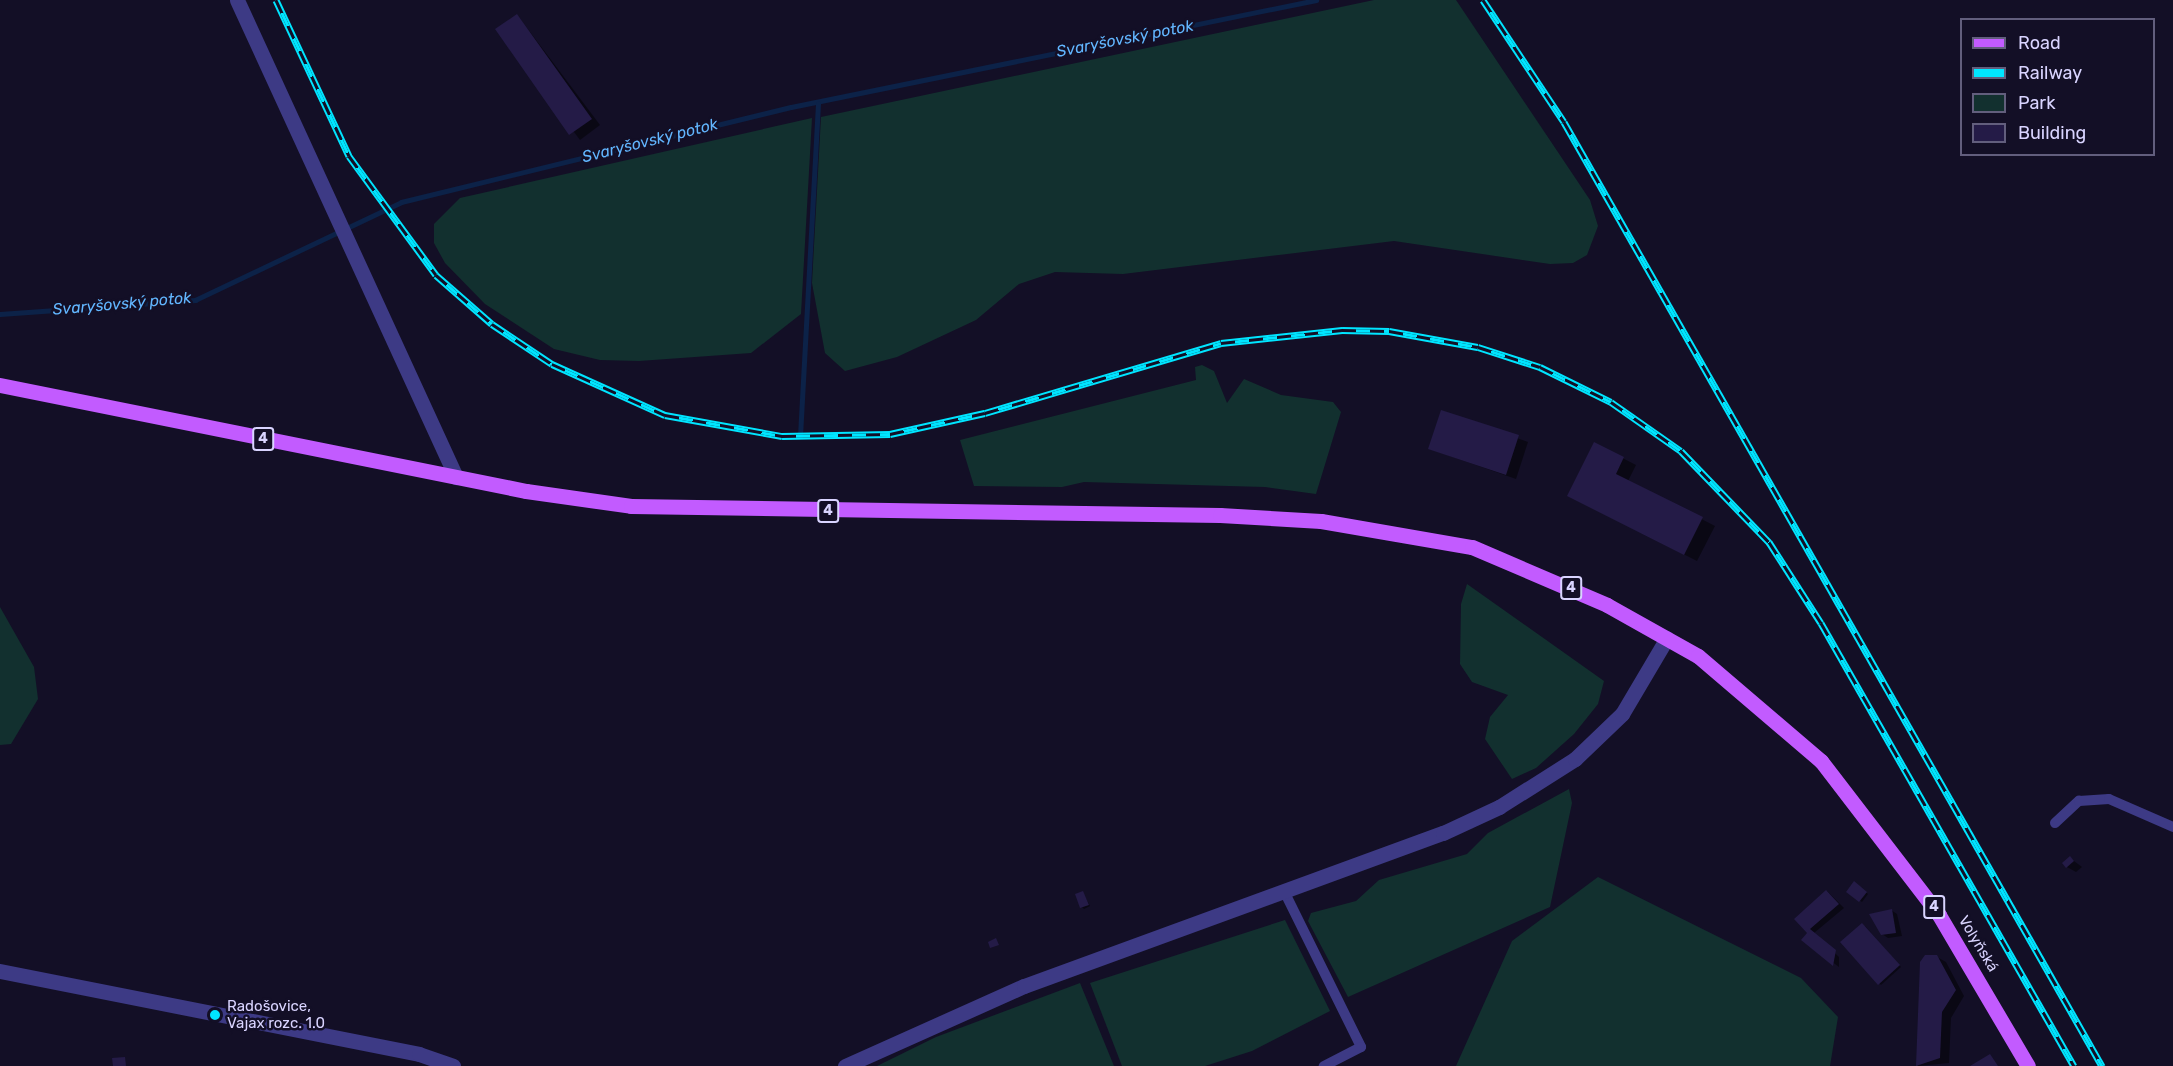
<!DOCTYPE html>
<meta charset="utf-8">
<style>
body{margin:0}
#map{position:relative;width:2173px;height:1066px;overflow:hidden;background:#130f26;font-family:Rubik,sans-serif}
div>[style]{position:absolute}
.green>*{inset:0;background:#12302f}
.shadow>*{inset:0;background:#0007}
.stream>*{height:5px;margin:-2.5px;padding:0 2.5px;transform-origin:2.5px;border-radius:2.5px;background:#0c2248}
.building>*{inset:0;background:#241b47}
.service>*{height:10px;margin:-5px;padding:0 5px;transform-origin:5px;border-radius:5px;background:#3d3a85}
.tertiary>*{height:15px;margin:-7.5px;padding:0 7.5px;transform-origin:7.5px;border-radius:7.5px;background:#3d3a85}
.primary>*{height:15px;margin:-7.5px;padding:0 7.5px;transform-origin:7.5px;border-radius:7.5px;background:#c25bff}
.rail>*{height:7px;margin-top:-3.5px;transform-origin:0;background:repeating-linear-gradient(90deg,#130f26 0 14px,#00e5ff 0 28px);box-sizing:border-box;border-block:2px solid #00e5ff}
.dots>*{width:16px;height:16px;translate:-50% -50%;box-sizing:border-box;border:3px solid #130f26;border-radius:50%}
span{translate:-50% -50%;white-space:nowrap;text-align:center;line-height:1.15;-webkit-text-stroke:5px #130f26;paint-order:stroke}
.shield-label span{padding:2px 4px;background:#130f26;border:2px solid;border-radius:4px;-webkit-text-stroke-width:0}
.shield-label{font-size:14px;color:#d9d4ff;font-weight:700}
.street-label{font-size:15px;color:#d9d4ff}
.poi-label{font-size:15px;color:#d9d4ff}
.left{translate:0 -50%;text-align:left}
.water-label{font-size:16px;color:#62b6ff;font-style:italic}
.legend{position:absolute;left:1960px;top:18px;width:195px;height:138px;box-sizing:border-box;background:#130f26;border:2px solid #625e7d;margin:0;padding:8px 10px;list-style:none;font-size:18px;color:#d9d4ff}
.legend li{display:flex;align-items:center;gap:12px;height:30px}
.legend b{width:30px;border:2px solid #625e7d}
</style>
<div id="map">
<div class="green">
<div style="clip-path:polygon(1374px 0,1456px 0,1590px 200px,1598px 226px,1587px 255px,1573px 263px,1550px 264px,1394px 241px,1123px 274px,1055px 272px,1019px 284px,976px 320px,897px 357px,845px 371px,825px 353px,812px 283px,821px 117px)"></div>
<div style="clip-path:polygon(812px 118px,801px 314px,751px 353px,639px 361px,600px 360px,554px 349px,485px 304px,445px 263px,434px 243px,434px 224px,460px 198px)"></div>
<div style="clip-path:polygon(1202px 365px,1214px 371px,1227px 403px,1244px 379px,1281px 395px,1333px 402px,1341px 412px,1316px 494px,1265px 487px,1084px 482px,1062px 487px,974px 486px,960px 440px,1196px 380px,1195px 367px)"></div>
<div style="clip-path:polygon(1467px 584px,1604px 681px,1598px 704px,1574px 734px,1536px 768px,1512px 779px,1485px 739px,1490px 717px,1508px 695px,1472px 682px,1460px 664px,1461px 604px)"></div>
<div style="clip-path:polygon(0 607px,34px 667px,38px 699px,11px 744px,0 745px)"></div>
<div style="clip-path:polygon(1569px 789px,1572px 803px,1550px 907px,1348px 997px,1308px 921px,1311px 913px,1356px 901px,1379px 880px,1467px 854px,1488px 833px)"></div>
<div style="clip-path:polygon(1598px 877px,1801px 978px,1838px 1017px,1830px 1066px,1456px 1066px,1512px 941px)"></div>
<div style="clip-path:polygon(1285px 920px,1330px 1011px,1252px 1051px,1205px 1066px,1122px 1066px,1090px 983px)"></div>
<div style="clip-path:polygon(1080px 983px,1114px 1066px,877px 1066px,936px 1037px)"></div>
</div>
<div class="shadow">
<div style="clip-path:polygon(518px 16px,600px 125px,580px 140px,497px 30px)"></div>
<div style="clip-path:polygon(1442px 412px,1528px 442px,1516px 479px,1430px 449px)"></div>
<div style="clip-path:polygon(1595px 444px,1636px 465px,1628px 481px,1715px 526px,1697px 561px,1581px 502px)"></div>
<div style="clip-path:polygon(2070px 858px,2082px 867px,2076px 872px,2067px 867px)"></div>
<div style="clip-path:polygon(1856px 885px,1868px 894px,1862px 902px,1848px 892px)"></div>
<div style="clip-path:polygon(1827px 891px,1844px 908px,1814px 933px,1839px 957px,1839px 967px,1803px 940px,1809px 933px,1796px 919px)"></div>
<div style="clip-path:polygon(1083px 893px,1090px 906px,1084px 909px,1082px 907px)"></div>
<div style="clip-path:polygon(1891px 910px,1897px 914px,1902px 936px,1888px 938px,1882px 934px)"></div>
<div style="clip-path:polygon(1865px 926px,1901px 967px,1881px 985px,1879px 983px)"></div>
<div style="clip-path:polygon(1937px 957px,1946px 962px,1964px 996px,1951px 1018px,1949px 1063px,1918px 1066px,1922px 962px)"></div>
</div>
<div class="stream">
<div style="left:0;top:314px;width:196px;rotate:-4.1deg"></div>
<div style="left:195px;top:300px;width:228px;rotate:-25.4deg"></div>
<div style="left:401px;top:202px;width:401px;rotate:-13.7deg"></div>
<div style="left:791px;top:107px;width:536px;rotate:-11.52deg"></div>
<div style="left:800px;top:436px;width:333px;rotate:-86.9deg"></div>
</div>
<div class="building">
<div style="clip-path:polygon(517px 14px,592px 119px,569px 135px,495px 29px)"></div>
<div style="clip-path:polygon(1441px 410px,1519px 435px,1506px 475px,1428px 449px)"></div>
<div style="clip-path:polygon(1594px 442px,1624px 457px,1616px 474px,1703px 517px,1684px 555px,1567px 496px)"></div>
<div style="clip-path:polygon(2070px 856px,2074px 861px,2066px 868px,2062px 863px)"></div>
<div style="clip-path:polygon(1854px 881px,1867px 892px,1859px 902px,1846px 892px)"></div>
<div style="clip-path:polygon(1826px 890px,1839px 904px,1810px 929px,1836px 950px,1833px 966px,1801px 940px,1807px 933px,1794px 919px)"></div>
<div style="clip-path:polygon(1083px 891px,1089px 905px,1080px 908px,1075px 894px)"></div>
<div style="clip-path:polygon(1892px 909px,1896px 933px,1881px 935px,1869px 914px)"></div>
<div style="clip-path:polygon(1862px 923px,1900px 965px,1878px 985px,1840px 942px)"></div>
<div style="clip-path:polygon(996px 938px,999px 945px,990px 948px,988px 942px)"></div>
<div style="clip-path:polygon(1925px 955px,1937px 955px,1956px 990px,1942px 1012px,1940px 1058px,1916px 1066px,1920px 962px)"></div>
<div style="clip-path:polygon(1990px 1054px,1998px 1066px,1970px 1066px)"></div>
<div style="clip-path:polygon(125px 1057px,126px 1066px,113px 1066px,112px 1058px)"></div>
</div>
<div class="service">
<div style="left:2055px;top:823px;width:33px;rotate:-43deg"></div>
<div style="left:2079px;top:801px;width:30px;rotate:-4deg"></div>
<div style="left:2109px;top:799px;width:70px;rotate:23.6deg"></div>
<div style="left:1284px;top:891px;width:174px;rotate:63.7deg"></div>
<div style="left:1361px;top:1047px;width:42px;rotate:152.8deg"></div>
</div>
<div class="tertiary">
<div style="left:237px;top:0;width:525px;rotate:65.34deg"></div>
<div style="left:0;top:971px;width:427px;rotate:11.2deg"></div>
<div style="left:419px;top:1054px;width:36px;rotate:19deg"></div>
<div style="left:845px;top:1066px;width:196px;rotate:-24.1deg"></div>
<div style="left:1024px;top:986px;width:446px;rotate:-20.1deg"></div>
<div style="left:1443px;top:833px;width:62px;rotate:-24.9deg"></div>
<div style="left:1499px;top:807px;width:90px;rotate:-32.3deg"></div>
<div style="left:1575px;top:759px;width:65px;rotate:-43.8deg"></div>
<div style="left:1622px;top:714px;width:88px;rotate:-59.4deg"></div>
</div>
<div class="primary">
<div style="left:0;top:385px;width:537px;rotate:11.39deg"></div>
<div style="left:526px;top:491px;width:106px;rotate:8.1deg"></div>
<div style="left:631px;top:506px;width:589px;rotate:0.88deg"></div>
<div style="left:1220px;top:515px;width:101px;rotate:3.4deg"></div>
<div style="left:1321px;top:521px;width:153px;rotate:9.8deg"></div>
<div style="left:1472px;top:547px;width:147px;rotate:23.2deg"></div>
<div style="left:1607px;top:605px;width:104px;rotate:29.3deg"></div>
<div style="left:1698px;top:656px;width:162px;rotate:40.5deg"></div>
<div style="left:1821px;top:761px;width:194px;rotate:52.5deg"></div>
<div style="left:1939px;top:915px;width:175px;rotate:59.5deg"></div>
</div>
<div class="rail">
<div style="left:276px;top:0;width:172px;rotate:64.9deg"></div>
<div style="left:349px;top:156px;width:147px;rotate:53.8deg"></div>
<div style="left:436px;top:275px;width:74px;rotate:41.2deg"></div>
<div style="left:492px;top:324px;width:72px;rotate:33.7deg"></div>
<div style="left:552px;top:364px;width:124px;rotate:24.3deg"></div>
<div style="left:665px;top:415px;width:119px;rotate:10.2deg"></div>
<div style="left:782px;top:436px;width:108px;rotate:-1.1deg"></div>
<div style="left:890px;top:434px;width:97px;rotate:-12.5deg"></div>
<div style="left:985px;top:413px;width:246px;rotate:-16.5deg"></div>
<div style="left:1221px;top:343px;width:122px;rotate:-6.1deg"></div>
<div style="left:1342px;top:330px;width:47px;rotate:1.2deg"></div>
<div style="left:1389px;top:331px;width:90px;rotate:10.2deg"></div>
<div style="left:1478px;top:347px;width:65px;rotate:17.9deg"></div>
<div style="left:1540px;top:367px;width:79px;rotate:26.2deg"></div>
<div style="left:1611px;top:402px;width:85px;rotate:35deg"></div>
<div style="left:1681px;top:451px;width:127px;rotate:46deg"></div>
<div style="left:1769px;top:542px;width:96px;rotate:57.3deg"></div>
<div style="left:1821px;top:623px;width:510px;rotate:60.27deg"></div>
<div style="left:1483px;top:0;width:146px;rotate:56.4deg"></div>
<div style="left:1564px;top:122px;width:1087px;rotate:60.32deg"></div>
</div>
<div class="dots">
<div style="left:215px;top:1015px;background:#00e5ff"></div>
</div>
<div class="shield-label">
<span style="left:263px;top:439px">4</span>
<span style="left:828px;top:511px">4</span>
<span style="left:1571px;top:588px">4</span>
<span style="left:1934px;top:907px">4</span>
</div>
<div class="street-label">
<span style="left:1978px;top:944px;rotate:59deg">Volyňská</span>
</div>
<div class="poi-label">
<span class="left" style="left:227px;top:1015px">Radošovice,<br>Vajax rozc. 1.0</span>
</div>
<div class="water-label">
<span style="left:1125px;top:39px;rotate:-11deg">Svaryšovský potok</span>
<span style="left:650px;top:141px;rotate:-14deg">Svaryšovský potok</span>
<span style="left:122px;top:304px;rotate:-5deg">Svaryšovský potok</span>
</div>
<ul class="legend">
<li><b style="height:8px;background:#c25bff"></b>Road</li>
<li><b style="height:8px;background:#00e5ff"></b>Railway</li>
<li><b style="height:16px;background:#12302f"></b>Park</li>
<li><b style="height:16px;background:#241b47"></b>Building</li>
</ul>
</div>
